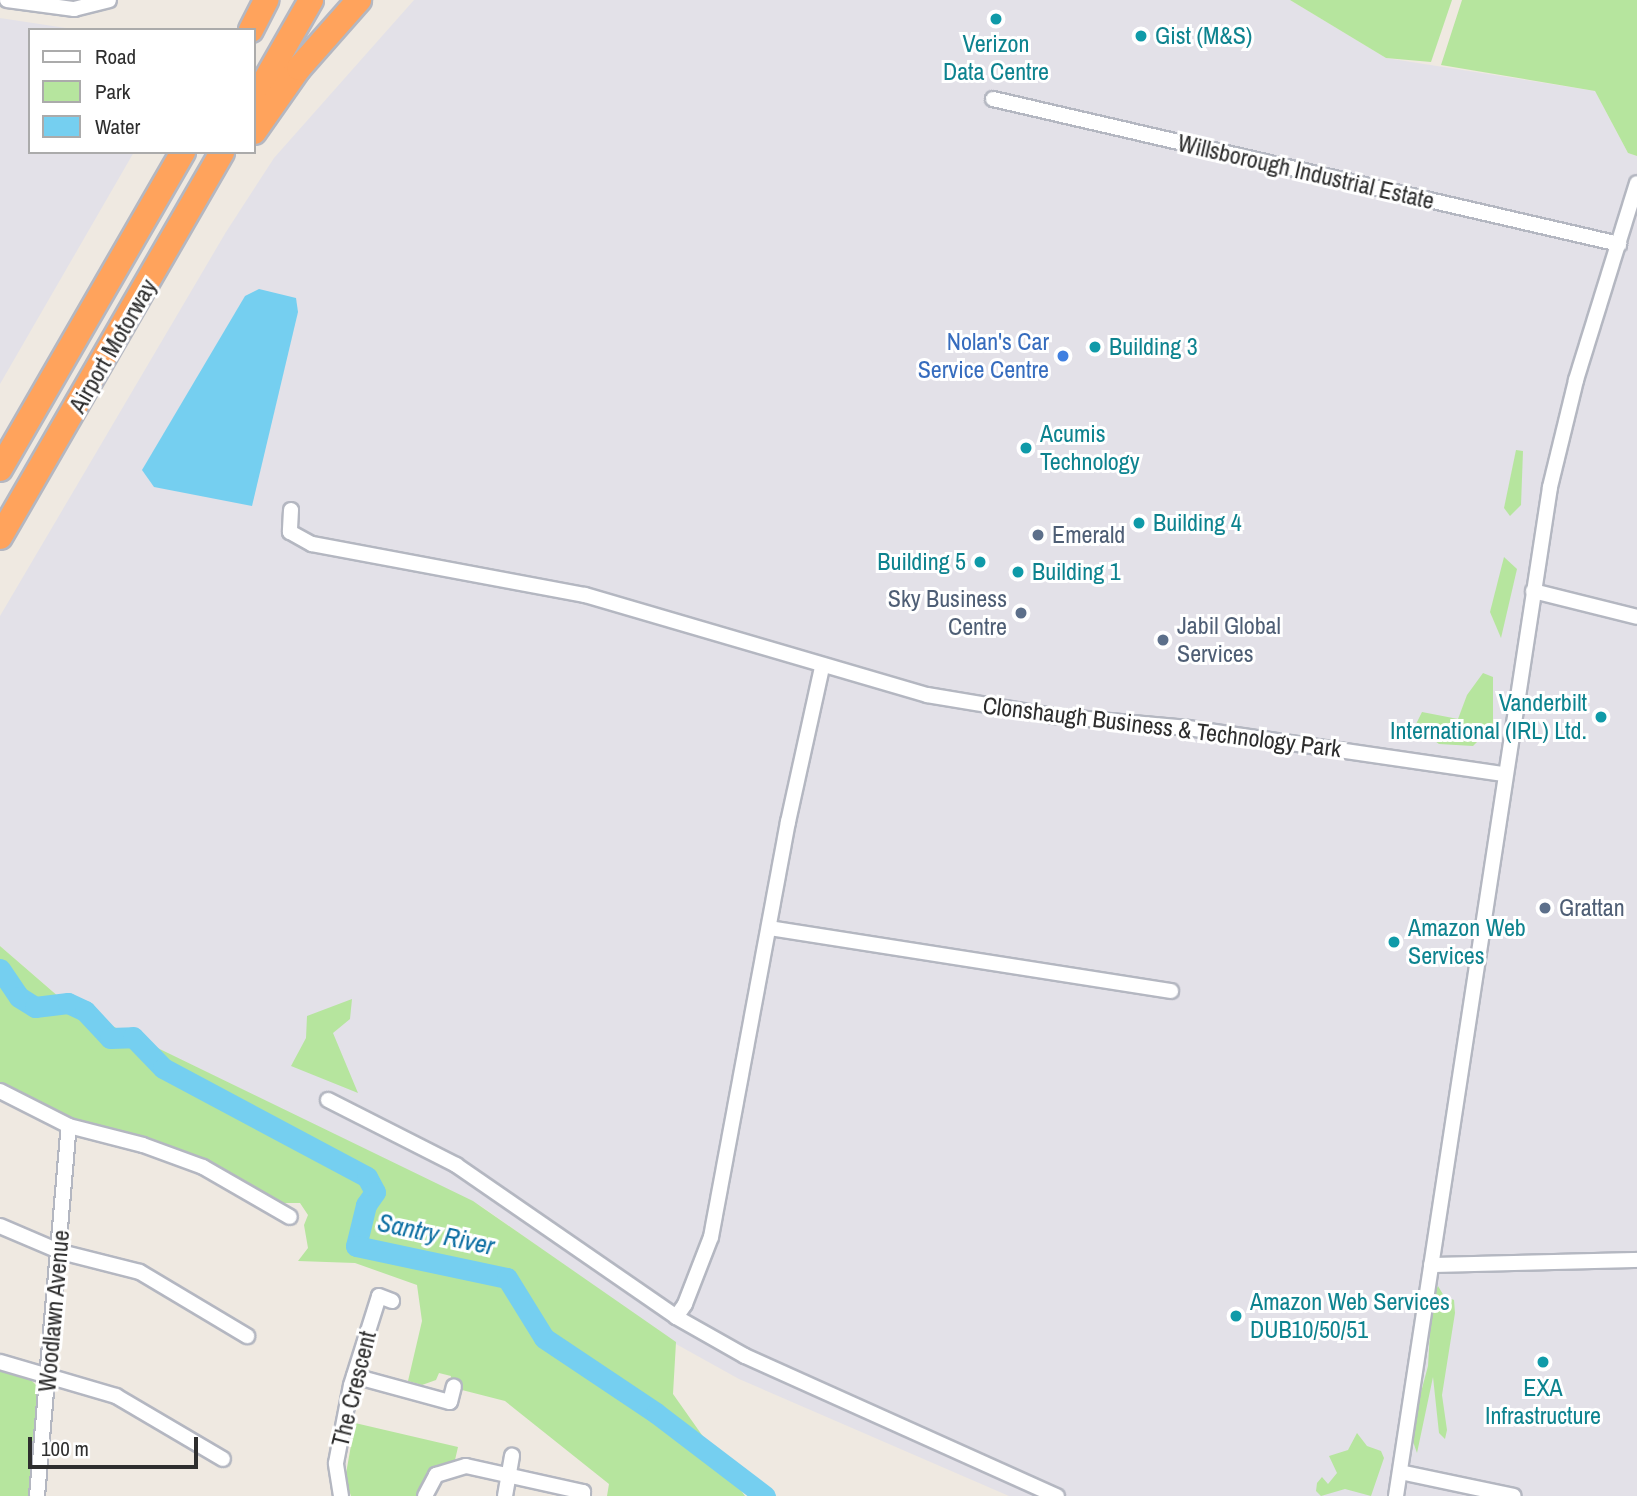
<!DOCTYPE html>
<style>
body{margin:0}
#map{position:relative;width:1637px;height:1496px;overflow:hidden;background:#efe9e1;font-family:"Archivo Narrow",sans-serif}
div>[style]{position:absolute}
.industrial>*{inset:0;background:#e3e1e8}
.green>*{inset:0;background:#b6e59e}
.water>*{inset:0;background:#75cff0}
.river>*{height:21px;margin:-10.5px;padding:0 10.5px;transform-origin:10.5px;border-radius:10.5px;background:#75cff0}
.roads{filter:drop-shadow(2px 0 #b4b7c1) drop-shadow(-2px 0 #b4b7c1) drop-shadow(0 2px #b4b7c1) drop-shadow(0 -2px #b4b7c1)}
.street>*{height:14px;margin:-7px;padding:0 7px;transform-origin:7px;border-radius:7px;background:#fff}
.highway>*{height:24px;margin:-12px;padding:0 12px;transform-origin:12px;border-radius:12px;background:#ffa35c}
.dots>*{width:19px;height:19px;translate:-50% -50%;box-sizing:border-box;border:4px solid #fff;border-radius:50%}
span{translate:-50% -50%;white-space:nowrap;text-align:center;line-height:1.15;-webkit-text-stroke:6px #fff;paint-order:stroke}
.culture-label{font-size:24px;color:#0d838f}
.left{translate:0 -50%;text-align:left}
.right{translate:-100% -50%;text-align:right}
.street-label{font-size:24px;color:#2e2e2e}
.shop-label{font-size:24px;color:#366cbe}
.service-label{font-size:24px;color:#4e5e75}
.water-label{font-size:26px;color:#0d6fa3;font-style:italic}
.legend{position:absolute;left:28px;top:28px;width:228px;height:126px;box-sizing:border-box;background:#fff;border:2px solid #ababab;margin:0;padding:9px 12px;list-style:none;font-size:21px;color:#2e2e2e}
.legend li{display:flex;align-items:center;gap:14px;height:35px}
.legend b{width:35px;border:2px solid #ababab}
.scale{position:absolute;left:28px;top:1437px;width:170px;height:32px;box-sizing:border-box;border:4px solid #2e2e2e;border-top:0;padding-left:9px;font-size:21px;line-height:24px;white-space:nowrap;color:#2e2e2e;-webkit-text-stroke:5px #fff;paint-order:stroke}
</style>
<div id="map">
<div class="industrial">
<div style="clip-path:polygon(414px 0,1290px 0,1386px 58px,1595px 91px,1628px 153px,1637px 156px,1637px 1496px,1009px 1496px,739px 1379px,676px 1344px,481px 1206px,67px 1004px,0 946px,0 616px,226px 232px,274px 158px)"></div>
<div style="clip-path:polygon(0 18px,79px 30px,30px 30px,30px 152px,134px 152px,0 384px)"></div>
</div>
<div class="green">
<div style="clip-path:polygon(1290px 0,1452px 0,1431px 62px,1386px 58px)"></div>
<div style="clip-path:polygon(1462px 0,1637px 0,1637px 156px,1628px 153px,1595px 91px,1441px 65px)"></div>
<div style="clip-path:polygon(1516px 450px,1523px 451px,1521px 505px,1510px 516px,1504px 508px)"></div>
<div style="clip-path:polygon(1504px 557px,1517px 569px,1501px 638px,1490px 612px)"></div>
<div style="clip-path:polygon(1483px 673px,1493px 677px,1493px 726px,1473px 746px,1439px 744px,1415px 726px,1422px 712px,1458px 719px,1467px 695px)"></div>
<div style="clip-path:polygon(0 946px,67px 1004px,473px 1201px,676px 1342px,673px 1394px,745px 1496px,607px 1496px,609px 1484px,505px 1401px,462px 1390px,462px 1387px,450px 1383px,451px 1376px,439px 1373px,436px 1380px,422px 1385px,408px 1381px,422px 1321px,417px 1285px,355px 1263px,298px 1261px,308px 1248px,304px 1225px,308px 1215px,300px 1203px,279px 1203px,0 1092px)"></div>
<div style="clip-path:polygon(352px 999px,350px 1019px,333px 1033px,358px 1093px,291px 1066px,306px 1038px,307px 1016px)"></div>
<div style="clip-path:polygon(1438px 1286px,1444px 1296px,1454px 1300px,1455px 1313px,1442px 1395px,1447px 1430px,1445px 1439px,1439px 1433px,1433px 1377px,1417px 1453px,1410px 1433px,1428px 1366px,1432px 1298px)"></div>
<div style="clip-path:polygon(0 1371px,31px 1380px,41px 1390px,29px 1496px,0 1496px)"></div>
<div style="clip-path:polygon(355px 1423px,458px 1447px,455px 1460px,428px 1477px,419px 1496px,351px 1496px,345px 1479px)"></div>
<div style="clip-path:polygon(1357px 1433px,1367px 1446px,1381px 1451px,1384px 1458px,1371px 1496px,1345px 1489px,1321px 1496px,1316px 1491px,1317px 1483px,1322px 1477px,1328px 1484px,1337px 1473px,1329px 1456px,1348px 1450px)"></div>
</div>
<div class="water">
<div style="clip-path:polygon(259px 289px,296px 298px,298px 312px,252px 506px,154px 487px,142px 470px,245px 296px)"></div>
</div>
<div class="river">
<div style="left:0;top:969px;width:34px;rotate:56deg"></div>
<div style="left:19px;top:997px;width:19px;rotate:32deg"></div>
<div style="left:35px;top:1007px;width:33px;rotate:-7deg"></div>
<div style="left:68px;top:1003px;width:19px;rotate:25deg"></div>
<div style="left:85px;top:1011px;width:37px;rotate:47deg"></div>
<div style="left:110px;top:1038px;width:23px;rotate:-2deg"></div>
<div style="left:133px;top:1037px;width:43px;rotate:45.9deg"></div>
<div style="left:163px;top:1068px;width:231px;rotate:28.1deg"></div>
<div style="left:367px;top:1177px;width:17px;rotate:62deg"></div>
<div style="left:375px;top:1192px;width:16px;rotate:125deg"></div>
<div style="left:366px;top:1205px;width:42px;rotate:103.7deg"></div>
<div style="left:356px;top:1246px;width:154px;rotate:12deg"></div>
<div style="left:507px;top:1278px;width:70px;rotate:58.3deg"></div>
<div style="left:544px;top:1338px;width:135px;rotate:33.8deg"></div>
<div style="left:656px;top:1413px;width:137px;rotate:37.3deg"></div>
</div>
<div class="roads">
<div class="street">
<div style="left:7px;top:0;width:68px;rotate:7.7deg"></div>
<div style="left:74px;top:9px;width:36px;rotate:-14deg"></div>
<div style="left:993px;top:99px;width:643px;rotate:13.04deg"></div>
<div style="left:291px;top:510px;width:22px;rotate:93deg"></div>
<div style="left:290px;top:532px;width:25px;rotate:29deg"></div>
<div style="left:312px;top:544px;width:278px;rotate:10.6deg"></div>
<div style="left:585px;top:595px;width:356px;rotate:16.3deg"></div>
<div style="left:927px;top:695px;width:129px;rotate:9.4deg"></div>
<div style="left:1054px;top:716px;width:135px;rotate:5.1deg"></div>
<div style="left:1188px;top:728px;width:319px;rotate:8.3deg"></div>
<div style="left:1533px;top:591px;width:107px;rotate:14deg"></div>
<div style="left:769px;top:928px;width:407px;rotate:8.9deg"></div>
<div style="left:0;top:1091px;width:77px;rotate:26.9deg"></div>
<div style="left:69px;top:1126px;width:76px;rotate:14.4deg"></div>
<div style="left:143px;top:1145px;width:64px;rotate:20.1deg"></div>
<div style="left:203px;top:1167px;width:100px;rotate:29.9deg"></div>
<div style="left:328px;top:1100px;width:144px;rotate:26.9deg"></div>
<div style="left:456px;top:1165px;width:267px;rotate:34.6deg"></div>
<div style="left:676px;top:1317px;width:79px;rotate:29.5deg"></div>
<div style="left:745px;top:1356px;width:342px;rotate:24.2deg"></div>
<div style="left:0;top:1226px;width:66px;rotate:23.1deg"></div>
<div style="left:61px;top:1252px;width:81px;rotate:14.2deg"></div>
<div style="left:140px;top:1272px;width:125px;rotate:30.9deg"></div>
<div style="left:1431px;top:1265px;width:206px;rotate:-1.4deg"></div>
<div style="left:676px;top:1317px;width:16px;rotate:-55deg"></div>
<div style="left:685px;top:1304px;width:72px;rotate:-68.8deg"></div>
<div style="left:711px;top:1237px;width:422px;rotate:-79.5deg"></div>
<div style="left:788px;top:822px;width:159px;rotate:-77.6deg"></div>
<div style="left:0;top:1362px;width:121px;rotate:16.3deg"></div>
<div style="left:116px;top:1396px;width:124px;rotate:30.5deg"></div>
<div style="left:354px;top:1376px;width:99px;rotate:15.2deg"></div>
<div style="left:450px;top:1402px;width:16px;rotate:-76deg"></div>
<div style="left:1400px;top:1472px;width:116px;rotate:11.9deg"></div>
<div style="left:37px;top:1496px;width:371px;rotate:-85.1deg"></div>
<div style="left:341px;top:1496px;width:33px;rotate:-99deg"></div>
<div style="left:336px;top:1463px;width:79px;rotate:-79.1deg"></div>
<div style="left:351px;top:1385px;width:93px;rotate:-72.5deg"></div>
<div style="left:379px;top:1296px;width:14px;rotate:21deg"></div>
<div style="left:425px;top:1496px;width:24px;rotate:-62deg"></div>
<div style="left:436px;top:1475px;width:31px;rotate:-17deg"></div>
<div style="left:466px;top:1466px;width:120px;rotate:12.5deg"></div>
<div style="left:583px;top:1492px;width:4px;rotate:90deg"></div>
<div style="left:505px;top:1496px;width:41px;rotate:-80.1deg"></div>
<div style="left:1396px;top:1496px;width:1021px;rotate:-81.32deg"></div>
<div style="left:1550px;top:487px;width:110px;rotate:-76.3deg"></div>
<div style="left:1576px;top:380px;width:206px;rotate:-72.8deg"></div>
</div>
<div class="highway">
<div style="left:251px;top:30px;width:34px;rotate:-63deg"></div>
<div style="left:254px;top:100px;width:115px;rotate:-60.3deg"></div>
<div style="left:254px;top:132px;width:78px;rotate:-54.9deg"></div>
<div style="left:299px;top:68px;width:91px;rotate:-48.6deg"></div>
<div style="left:0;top:469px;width:366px;rotate:-60deg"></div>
<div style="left:0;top:537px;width:444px;rotate:-60deg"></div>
</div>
</div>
<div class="dots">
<div style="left:996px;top:19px;background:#0f9aa8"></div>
<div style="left:1141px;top:36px;background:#0f9aa8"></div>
<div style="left:1095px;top:347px;background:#0f9aa8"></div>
<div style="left:1063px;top:356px;background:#3f7fe0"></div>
<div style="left:1026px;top:448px;background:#0f9aa8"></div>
<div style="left:1139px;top:523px;background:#0f9aa8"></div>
<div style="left:1038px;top:535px;background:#5c6f8a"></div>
<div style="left:980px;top:562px;background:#0f9aa8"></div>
<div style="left:1018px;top:572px;background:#0f9aa8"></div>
<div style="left:1021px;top:613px;background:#5c6f8a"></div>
<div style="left:1163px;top:640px;background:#5c6f8a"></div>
<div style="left:1601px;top:717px;background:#0f9aa8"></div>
<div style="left:1545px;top:908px;background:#5c6f8a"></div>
<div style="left:1394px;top:942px;background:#0f9aa8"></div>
<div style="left:1236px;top:1316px;background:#0f9aa8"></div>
<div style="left:1543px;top:1362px;background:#0f9aa8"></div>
</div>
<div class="culture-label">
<span class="left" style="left:1155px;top:36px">Gist (M&amp;S)</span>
<span style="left:996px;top:58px">Verizon<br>Data Centre</span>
<span class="left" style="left:1109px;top:347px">Building 3</span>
<span class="left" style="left:1040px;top:448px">Acumis<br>Technology</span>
<span class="left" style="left:1153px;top:523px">Building 4</span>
<span class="right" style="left:966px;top:562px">Building 5</span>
<span class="left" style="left:1032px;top:572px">Building 1</span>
<span class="right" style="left:1587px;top:717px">Vanderbilt<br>International (IRL) Ltd.</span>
<span class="left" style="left:1408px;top:942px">Amazon Web<br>Services</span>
<span class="left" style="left:1250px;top:1316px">Amazon Web Services<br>DUB10/50/51</span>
<span style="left:1543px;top:1402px">EXA<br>Infrastructure</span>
</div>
<div class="street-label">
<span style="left:1306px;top:172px;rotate:13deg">Willsborough Industrial Estate</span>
<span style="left:113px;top:346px;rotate:-60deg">Airport Motorway</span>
<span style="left:1162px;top:727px;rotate:7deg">Clonshaugh Business &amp; Technology Park</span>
<span style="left:54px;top:1311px;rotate:-85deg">Woodlawn Avenue</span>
<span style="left:354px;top:1389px;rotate:-76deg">The Crescent</span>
</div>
<div class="shop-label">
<span class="right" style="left:1049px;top:356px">Nolan's Car<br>Service Centre</span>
</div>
<div class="service-label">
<span class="left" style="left:1052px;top:535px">Emerald</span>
<span class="right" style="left:1007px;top:613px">Sky Business<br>Centre</span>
<span class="left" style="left:1177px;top:640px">Jabil Global<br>Services</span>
<span class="left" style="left:1559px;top:908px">Grattan</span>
</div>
<div class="water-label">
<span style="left:436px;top:1234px;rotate:12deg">Santry River</span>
</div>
<ul class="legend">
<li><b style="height:9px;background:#fff"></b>Road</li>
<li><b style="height:19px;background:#b6e59e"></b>Park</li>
<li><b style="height:19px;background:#75cff0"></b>Water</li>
</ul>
<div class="scale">100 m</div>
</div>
